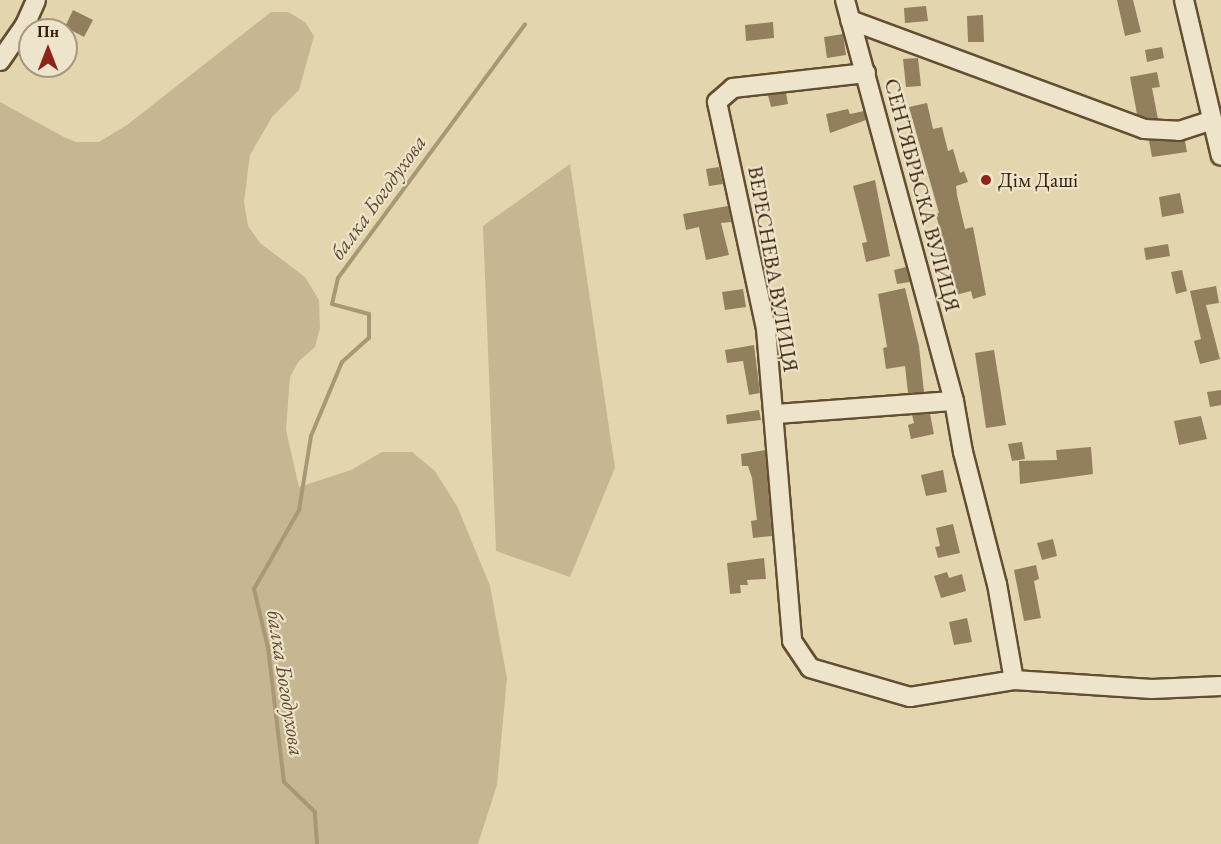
<!DOCTYPE html>
<meta charset="utf-8">
<style>
body{margin:0}
#map{position:relative;width:1221px;height:844px;overflow:hidden;background:#e3d6af;font-family:"EB Garamond",serif}
div>[style]{position:absolute}
.green>*{inset:0;background:#c6b792}
.stream>*{height:4px;margin:-2px;padding:0 2px;transform-origin:2px;border-radius:2px;background:#a99876}
.building>*{inset:0;background:#917f5e}
.roads{filter:drop-shadow(2px 0 #644e31) drop-shadow(-2px 0 #644e31) drop-shadow(0 2px #644e31) drop-shadow(0 -2px #644e31)}
.minor>*{height:18px;margin:-9px;padding:0 9px;transform-origin:9px;border-radius:9px;background:#ede4cb}
.dots>*{width:16px;height:16px;translate:-50% -50%;box-sizing:border-box;border:3px solid #ede4cb;border-radius:50%}
span{translate:-50% -50%;white-space:nowrap;text-align:center;line-height:1.15;-webkit-text-stroke:4.5px #ede4cb;paint-order:stroke}
.poi-label{font-size:21px;color:#392107}
.left{translate:0 -50%;text-align:left}
.street-label{font-size:21px;color:#392107}
.water-label{font-size:22px;color:#604b2e;font-style:italic}
.north{position:absolute;left:18px;top:18px;width:60px;height:60px;box-sizing:border-box;background:#ede4cb;border:2px solid #a5967d;border-radius:50%;rotate:0deg;font-size:16px;font-weight:700;line-height:24px;text-align:center;color:#392107}
.north::after{content:'';display:block;margin:auto;width:21px;height:27px;background:#8f2418;clip-path:polygon(50% 0,100% 100%,50% 72%,0 100%)}
</style>
<div id="map">
<div class="green">
<div style="clip-path:polygon(271px 12px,288px 12px,305px 22px,314px 36px,299px 90px,272px 117px,250px 155px,244px 202px,248px 226px,260px 243px,305px 277px,319px 300px,320px 328px,315px 347px,299px 361px,290px 377px,286px 430px,299px 487px,351px 470px,382px 452px,412px 452px,435px 471px,458px 508px,490px 586px,507px 678px,497px 785px,478px 844px,0 844px,0 102px,64px 137px,76px 142px,99px 142px,127px 125px)"></div>
<div style="clip-path:polygon(570px 164px,615px 468px,570px 577px,496px 551px,483px 226px)"></div>
</div>
<div class="stream">
<div style="left:317px;top:844px;width:32px;rotate:-94deg"></div>
<div style="left:315px;top:812px;width:43px;rotate:-135.9deg"></div>
<div style="left:284px;top:782px;width:135px;rotate:-96.8deg"></div>
<div style="left:268px;top:648px;width:61px;rotate:-103.3deg"></div>
<div style="left:254px;top:589px;width:91px;rotate:-60.3deg"></div>
<div style="left:299px;top:510px;width:75px;rotate:-80.8deg"></div>
<div style="left:311px;top:436px;width:80px;rotate:-67.3deg"></div>
<div style="left:342px;top:362px;width:36px;rotate:-42deg"></div>
<div style="left:369px;top:338px;width:24px;rotate:-90deg"></div>
<div style="left:369px;top:314px;width:38px;rotate:-165deg"></div>
<div style="left:332px;top:304px;width:27px;rotate:-77deg"></div>
<div style="left:338px;top:278px;width:315px;rotate:-53.6deg"></div>
</div>
<div class="building">
<div style="clip-path:polygon(1117px 0,1133px 0,1141px 32px,1125px 36px)"></div>
<div style="clip-path:polygon(926px 6px,928px 21px,905px 23px,904px 8px)"></div>
<div style="clip-path:polygon(73px 10px,93px 20px,84px 37px,65px 27px)"></div>
<div style="clip-path:polygon(983px 15px,984px 42px,968px 42px,967px 16px)"></div>
<div style="clip-path:polygon(773px 22px,774px 38px,746px 41px,745px 25px)"></div>
<div style="clip-path:polygon(843px 34px,846px 55px,827px 58px,824px 37px)"></div>
<div style="clip-path:polygon(1162px 47px,1164px 58px,1147px 62px,1145px 50px)"></div>
<div style="clip-path:polygon(918px 58px,921px 86px,906px 87px,903px 59px)"></div>
<div style="clip-path:polygon(1157px 72px,1160px 87px,1152px 88px,1158px 119px,1146px 118px,1137px 114px,1130px 77px)"></div>
<div style="clip-path:polygon(786px 93px,788px 104px,771px 107px,768px 95px)"></div>
<div style="clip-path:polygon(927px 103px,933px 129px,942px 127px,948px 151px,953px 149px,960px 173px,964px 171px,968px 182px,956px 186px,957px 195px,965px 229px,973px 227px,986px 295px,973px 299px,971px 291px,956px 295px,936px 214px,939px 213px,909px 107px)"></div>
<div style="clip-path:polygon(848px 109px,850px 114px,864px 111px,866px 120px,830px 133px,826px 114px)"></div>
<div style="clip-path:polygon(1149px 141px,1185px 141px,1187px 152px,1152px 157px)"></div>
<div style="clip-path:polygon(719px 167px,723px 184px,709px 186px,706px 169px)"></div>
<div style="clip-path:polygon(875px 180px,890px 256px,866px 262px,862px 243px,867px 242px,853px 186px)"></div>
<div style="clip-path:polygon(1180px 193px,1184px 213px,1162px 217px,1159px 197px)"></div>
<div style="clip-path:polygon(728px 206px,731px 222px,721px 223px,729px 255px,706px 260px,699px 227px,686px 230px,683px 214px)"></div>
<div style="clip-path:polygon(1168px 244px,1170px 256px,1146px 260px,1144px 248px)"></div>
<div style="clip-path:polygon(906px 267px,910px 282px,897px 284px,894px 270px)"></div>
<div style="clip-path:polygon(1182px 270px,1187px 291px,1176px 294px,1171px 272px)"></div>
<div style="clip-path:polygon(1216px 286px,1219px 303px,1206px 305px,1220px 359px,1200px 364px,1194px 341px,1201px 339px,1190px 291px)"></div>
<div style="clip-path:polygon(905px 288px,919px 346px,924px 392px,908px 393px,905px 366px,886px 369px,883px 348px,887px 347px,878px 294px)"></div>
<div style="clip-path:polygon(743px 289px,746px 307px,725px 310px,722px 292px)"></div>
<div style="clip-path:polygon(754px 345px,760px 393px,749px 395px,743px 361px,727px 363px,725px 350px)"></div>
<div style="clip-path:polygon(994px 350px,1006px 425px,986px 428px,975px 353px)"></div>
<div style="clip-path:polygon(1221px 390px,1221px 405px,1210px 407px,1207px 392px)"></div>
<div style="clip-path:polygon(759px 410px,761px 420px,727px 424px,726px 415px)"></div>
<div style="clip-path:polygon(930px 414px,934px 434px,911px 439px,908px 425px,914px 423px,912px 415px)"></div>
<div style="clip-path:polygon(1201px 416px,1207px 439px,1179px 445px,1174px 421px)"></div>
<div style="clip-path:polygon(1022px 442px,1025px 459px,1012px 461px,1008px 444px)"></div>
<div style="clip-path:polygon(1091px 447px,1093px 474px,1020px 484px,1019px 461px,1057px 460px,1056px 450px)"></div>
<div style="clip-path:polygon(765px 450px,772px 536px,753px 538px,751px 521px,757px 520px,752px 478px,748px 466px,742px 466px,741px 454px)"></div>
<div style="clip-path:polygon(943px 470px,947px 492px,926px 496px,921px 475px)"></div>
<div style="clip-path:polygon(953px 524px,960px 553px,938px 558px,935px 547px,940px 546px,936px 528px)"></div>
<div style="clip-path:polygon(1053px 539px,1057px 556px,1042px 560px,1037px 543px)"></div>
<div style="clip-path:polygon(764px 558px,766px 579px,747px 580px,748px 585px,740px 585px,741px 593px,730px 594px,727px 563px)"></div>
<div style="clip-path:polygon(1036px 565px,1039px 579px,1034px 581px,1041px 618px,1024px 621px,1014px 570px)"></div>
<div style="clip-path:polygon(947px 572px,949px 578px,962px 574px,966px 591px,941px 598px,934px 576px)"></div>
<div style="clip-path:polygon(967px 618px,972px 642px,954px 645px,949px 622px)"></div>
</div>
<div class="roads">
<div class="minor">
<div style="left:845px;top:0;width:416px;rotate:74.8deg"></div>
<div style="left:954px;top:401px;width:52px;rotate:80deg"></div>
<div style="left:963px;top:452px;width:136px;rotate:75.6deg"></div>
<div style="left:997px;top:584px;width:97px;rotate:80deg"></div>
<div style="left:1184px;top:0;width:160px;rotate:76.7deg"></div>
<div style="left:850px;top:20px;width:314px;rotate:20.3deg"></div>
<div style="left:1144px;top:129px;width:35px;rotate:3deg"></div>
<div style="left:1179px;top:131px;width:33px;rotate:-18deg"></div>
<div style="left:0;top:61px;width:44px;rotate:-55.2deg"></div>
<div style="left:25px;top:25px;width:27px;rotate:-66deg"></div>
<div style="left:866px;top:73px;width:134px;rotate:173.6deg"></div>
<div style="left:733px;top:88px;width:21px;rotate:139deg"></div>
<div style="left:717px;top:102px;width:232px;rotate:77.8deg"></div>
<div style="left:766px;top:329px;width:313px;rotate:85.2deg"></div>
<div style="left:792px;top:641px;width:32px;rotate:56deg"></div>
<div style="left:810px;top:668px;width:104px;rotate:16.2deg"></div>
<div style="left:910px;top:697px;width:105px;rotate:-9.3deg"></div>
<div style="left:1014px;top:680px;width:138px;rotate:3.7deg"></div>
<div style="left:1152px;top:689px;width:69px;rotate:-2.5deg"></div>
<div style="left:775px;top:414px;width:179px;rotate:-4.2deg"></div>
</div>
</div>
<div class="dots">
<div style="left:986px;top:180px;background:#8f2418"></div>
</div>
<div class="poi-label">
<span class="left" style="left:998px;top:180px">Дім Даші</span>
</div>
<div class="street-label">
<span style="left:922px;top:195px;rotate:75deg">СЕНТЯБРЬСКА ВУЛИЦЯ</span>
<span style="left:773px;top:269px;rotate:80deg">ВЕРЕСНЕВА ВУЛИЦЯ</span>
</div>
<div class="water-label">
<span style="left:378px;top:197px;rotate:-54deg">балка Богодухова</span>
<span style="left:286px;top:683px;rotate:81deg">балка Богодухова</span>
</div>
<div class="north">Пн</div>
</div>
